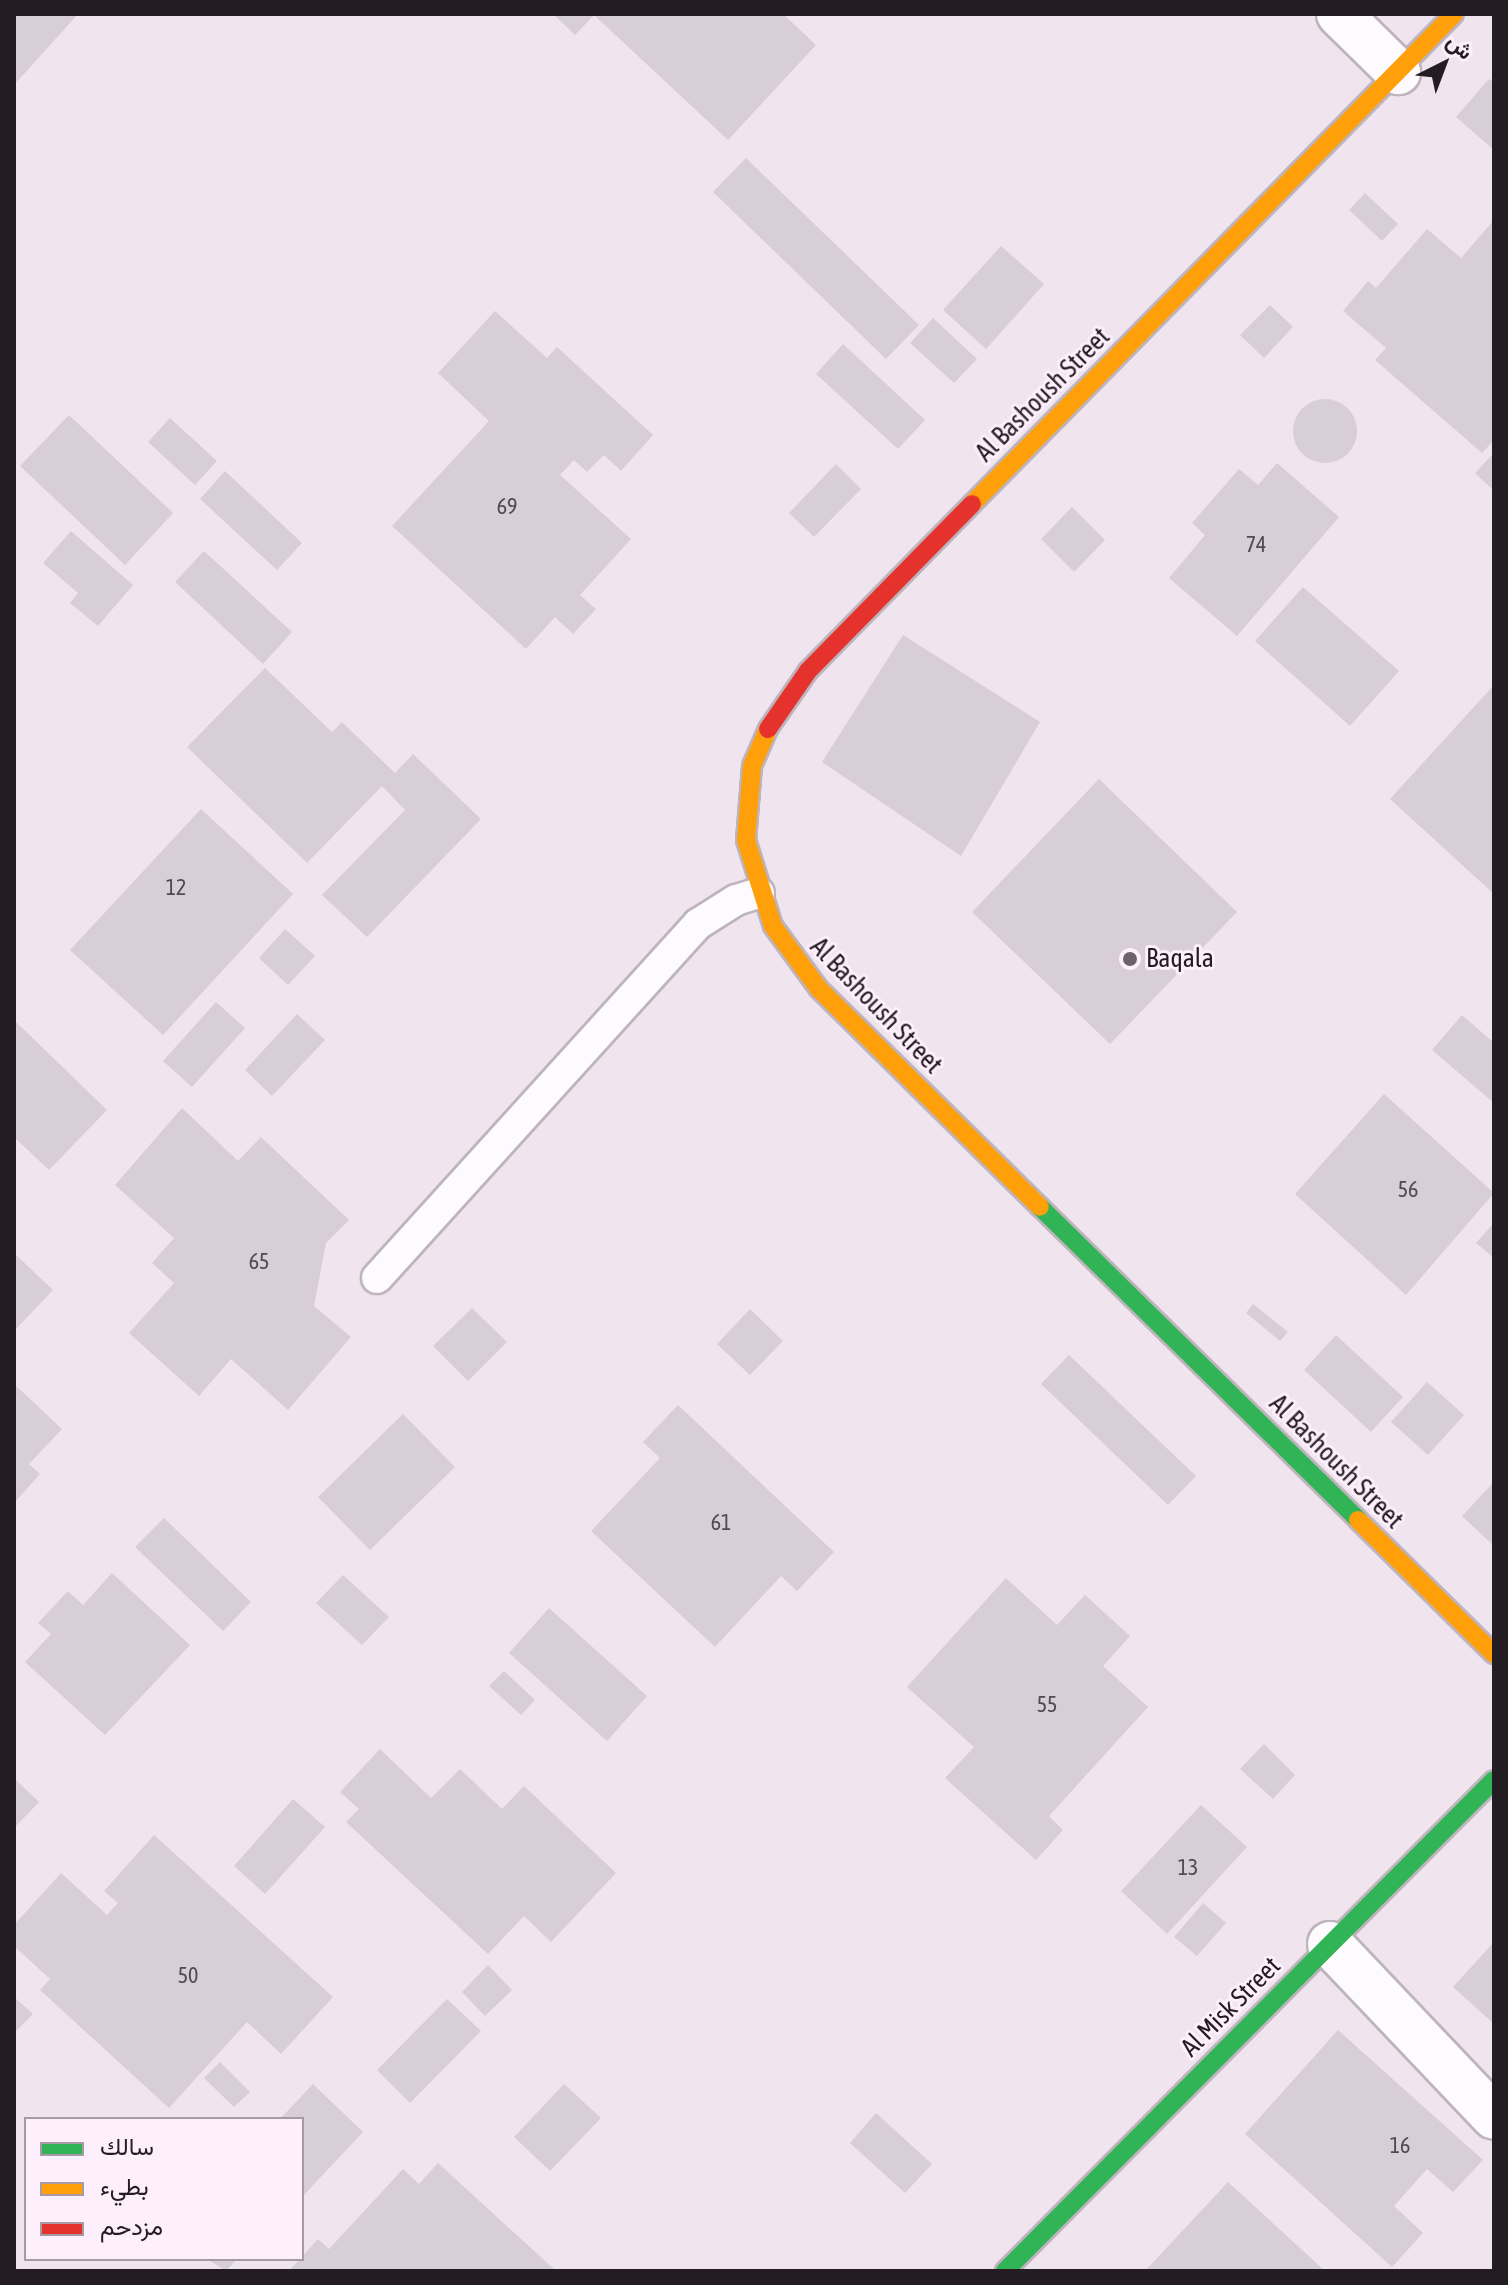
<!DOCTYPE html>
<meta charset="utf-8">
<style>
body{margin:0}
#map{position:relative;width:1508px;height:2285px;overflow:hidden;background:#f0e4ef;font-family:"Asap Condensed",Vazirmatn,sans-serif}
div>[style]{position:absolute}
.building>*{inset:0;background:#d8ced7}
.round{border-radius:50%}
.roads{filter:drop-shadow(2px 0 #bdb4bc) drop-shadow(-2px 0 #bdb4bc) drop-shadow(0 2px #bdb4bc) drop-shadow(0 -2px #bdb4bc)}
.lane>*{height:30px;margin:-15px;padding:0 15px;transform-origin:15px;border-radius:15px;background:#fdfbfd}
.street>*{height:44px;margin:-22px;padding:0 22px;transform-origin:22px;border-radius:22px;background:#fdfbfd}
.fast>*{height:18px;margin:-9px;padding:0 9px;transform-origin:9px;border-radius:9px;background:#30b455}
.slow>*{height:18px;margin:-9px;padding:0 9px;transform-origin:9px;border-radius:9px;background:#ff9f0a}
.jam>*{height:18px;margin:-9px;padding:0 9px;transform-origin:9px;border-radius:9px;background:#e5322d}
.dots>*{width:22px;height:22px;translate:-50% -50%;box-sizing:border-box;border:4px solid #fdeffb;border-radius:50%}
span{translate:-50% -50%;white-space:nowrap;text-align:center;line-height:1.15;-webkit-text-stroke:6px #fdeffb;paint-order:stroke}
.number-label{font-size:22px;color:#524a51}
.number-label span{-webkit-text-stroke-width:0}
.street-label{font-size:26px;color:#241c23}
.poi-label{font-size:26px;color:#241c23}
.left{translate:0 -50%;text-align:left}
.frame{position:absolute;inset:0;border:16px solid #241c23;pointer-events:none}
.legend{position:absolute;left:24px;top:2117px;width:280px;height:144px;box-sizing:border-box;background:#fdeffb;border:2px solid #a69ba5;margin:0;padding:10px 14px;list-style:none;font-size:24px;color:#241c23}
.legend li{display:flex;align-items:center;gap:16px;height:40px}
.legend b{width:40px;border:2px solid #a69ba5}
.north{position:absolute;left:1404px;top:24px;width:80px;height:80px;-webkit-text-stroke:6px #fdeffb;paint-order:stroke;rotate:42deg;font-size:22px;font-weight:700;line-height:32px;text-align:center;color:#241c23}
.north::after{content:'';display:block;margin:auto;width:28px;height:36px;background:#241c23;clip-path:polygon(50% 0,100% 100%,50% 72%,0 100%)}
</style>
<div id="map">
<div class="building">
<div style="clip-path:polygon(14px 14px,78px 14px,14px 85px)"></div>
<div style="clip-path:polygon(553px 14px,783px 14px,816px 45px,728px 140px,594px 15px,575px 35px)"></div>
<div style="clip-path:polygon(1489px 79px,1494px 83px,1494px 150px,1456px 117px)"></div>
<div style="clip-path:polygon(746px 158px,919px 325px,886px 359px,713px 192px)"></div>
<div style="clip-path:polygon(1365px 193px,1398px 224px,1382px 241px,1349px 210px)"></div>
<div style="clip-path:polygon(1494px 220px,1494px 440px,1482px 453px,1375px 360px,1386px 348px,1343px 311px,1368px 281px,1376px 288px,1427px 229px,1461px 258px)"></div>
<div style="clip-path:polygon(1001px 246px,1044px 284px,986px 349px,943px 310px)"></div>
<div style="clip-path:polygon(1270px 305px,1293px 327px,1264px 358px,1240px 335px)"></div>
<div style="clip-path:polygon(495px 311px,547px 358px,557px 347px,653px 435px,621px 471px,604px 455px,587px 472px,574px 460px,560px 475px,631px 539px,580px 595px,596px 609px,573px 634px,555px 617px,526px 649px,392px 526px,489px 421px,438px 373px)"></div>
<div style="clip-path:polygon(933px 318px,977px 359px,954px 383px,910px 343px)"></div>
<div style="clip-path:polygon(843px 344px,925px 420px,898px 449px,816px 374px)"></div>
<div class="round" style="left:1293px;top:399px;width:64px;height:64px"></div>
<div style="clip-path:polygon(69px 415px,173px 513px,125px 565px,20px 466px)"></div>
<div style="clip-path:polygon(170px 418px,217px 461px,195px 485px,148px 442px)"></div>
<div style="clip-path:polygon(1494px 453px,1494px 491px,1475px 473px)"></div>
<div style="clip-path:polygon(1277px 463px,1339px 517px,1237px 636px,1169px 578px,1205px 535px,1192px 523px,1239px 469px,1258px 485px)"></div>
<div style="clip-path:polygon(836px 464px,861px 489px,814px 537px,789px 513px)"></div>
<div style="clip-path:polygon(225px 471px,302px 543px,277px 570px,200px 499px)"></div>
<div style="clip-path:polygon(1072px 507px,1105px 540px,1074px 572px,1041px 539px)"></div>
<div style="clip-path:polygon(71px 531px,133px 585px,98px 626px,70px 603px,78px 593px,43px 563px)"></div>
<div style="clip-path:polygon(204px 551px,292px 632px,263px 664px,175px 582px)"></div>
<div style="clip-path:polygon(1303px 587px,1399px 671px,1350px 726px,1255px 641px)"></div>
<div style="clip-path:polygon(903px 635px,1040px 722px,961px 856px,822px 762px)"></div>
<div style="clip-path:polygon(265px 668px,332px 732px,342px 722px,395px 773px,413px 754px,481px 819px,367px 937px,322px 895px,405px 810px,382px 786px,307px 863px,187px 747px)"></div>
<div style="clip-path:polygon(1494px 685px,1494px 894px,1390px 799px)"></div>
<div style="clip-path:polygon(1099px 779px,1237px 912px,1110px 1044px,972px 912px)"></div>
<div style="clip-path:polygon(201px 809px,293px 894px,163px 1035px,70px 950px)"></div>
<div style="clip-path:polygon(285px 929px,315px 956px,288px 985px,259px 958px)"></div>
<div style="clip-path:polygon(216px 1002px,245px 1028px,192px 1087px,163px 1061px)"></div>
<div style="clip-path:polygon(297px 1014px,325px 1040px,272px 1096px,245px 1070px)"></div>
<div style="clip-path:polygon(1462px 1015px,1494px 1043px,1494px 1103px,1432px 1050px)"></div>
<div style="clip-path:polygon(14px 1020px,107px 1110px,49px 1170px,14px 1137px)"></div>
<div style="clip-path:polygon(1384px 1094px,1494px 1193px,1406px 1295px,1295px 1194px)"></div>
<div style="clip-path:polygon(182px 1108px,238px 1161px,261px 1137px,349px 1220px,326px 1243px,314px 1306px,351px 1337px,288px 1410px,231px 1359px,199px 1396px,129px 1333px,174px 1283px,152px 1263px,174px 1238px,115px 1185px)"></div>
<div style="clip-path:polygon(1492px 1225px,1494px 1226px,1494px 1258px,1476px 1243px)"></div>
<div style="clip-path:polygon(14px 1253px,53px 1290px,14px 1331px)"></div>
<div style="clip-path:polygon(1253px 1304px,1288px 1332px,1280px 1341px,1246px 1313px)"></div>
<div style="clip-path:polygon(472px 1308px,507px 1342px,468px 1381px,433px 1346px)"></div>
<div style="clip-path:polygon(750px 1309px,783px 1341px,750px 1375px,717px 1344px)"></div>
<div style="clip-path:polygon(1336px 1335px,1403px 1397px,1371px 1432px,1304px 1370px)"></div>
<div style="clip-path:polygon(1069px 1355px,1196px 1476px,1168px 1505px,1041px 1384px)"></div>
<div style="clip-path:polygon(1427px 1382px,1464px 1415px,1428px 1455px,1391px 1422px)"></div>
<div style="clip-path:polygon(14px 1384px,62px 1429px,29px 1464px,40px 1474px,14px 1503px)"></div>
<div style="clip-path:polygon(678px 1405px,834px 1552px,797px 1591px,781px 1576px,715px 1647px,591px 1531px,660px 1458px,643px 1442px)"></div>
<div style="clip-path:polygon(403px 1414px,455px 1467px,370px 1550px,318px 1497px)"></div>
<div style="clip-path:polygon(1494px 1482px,1494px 1546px,1462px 1516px)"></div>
<div style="clip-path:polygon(164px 1518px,251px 1602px,223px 1631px,135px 1547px)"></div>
<div style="clip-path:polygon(112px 1573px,190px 1645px,105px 1735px,25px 1662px,51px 1634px,38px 1623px,68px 1591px,83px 1605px)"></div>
<div style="clip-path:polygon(343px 1575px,389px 1617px,362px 1645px,316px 1603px)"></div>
<div style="clip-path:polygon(1006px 1578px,1057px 1625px,1085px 1595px,1130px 1636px,1103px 1666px,1148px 1707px,1049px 1816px,1063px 1830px,1036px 1860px,945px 1778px,974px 1747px,907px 1687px)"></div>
<div style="clip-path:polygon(549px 1608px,647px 1696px,607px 1741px,509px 1653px)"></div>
<div style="clip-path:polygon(504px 1671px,535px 1700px,521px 1715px,489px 1686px)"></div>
<div style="clip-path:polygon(1264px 1744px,1295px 1775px,1273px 1799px,1240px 1769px)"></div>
<div style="clip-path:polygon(380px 1749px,431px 1798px,460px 1769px,502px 1809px,524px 1786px,616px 1873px,551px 1942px,524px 1916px,488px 1954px,346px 1822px,359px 1809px,340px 1792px)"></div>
<div style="clip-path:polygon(14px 1778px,39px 1802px,14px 1828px)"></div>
<div style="clip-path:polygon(293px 1799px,325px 1827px,265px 1894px,234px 1866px)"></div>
<div style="clip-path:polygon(1201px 1805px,1247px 1847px,1167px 1934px,1121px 1891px)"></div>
<div style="clip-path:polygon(154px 1835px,333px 1997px,281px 2054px,247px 2022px,169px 2108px,40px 1990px,50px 1979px,14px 1946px,14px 1925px,61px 1873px,107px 1915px,118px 1903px,104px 1891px)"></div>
<div style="clip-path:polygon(1203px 1903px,1226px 1923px,1197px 1956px,1174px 1937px)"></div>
<div style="clip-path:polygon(1494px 1942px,1494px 2024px,1453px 1987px)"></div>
<div style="clip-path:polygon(488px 1965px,512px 1990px,485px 2016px,462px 1992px)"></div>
<div style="clip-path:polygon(14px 1997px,33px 2014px,14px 2033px)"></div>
<div style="clip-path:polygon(447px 1999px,481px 2031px,410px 2103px,377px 2070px)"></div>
<div style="clip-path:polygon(1338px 2030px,1483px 2160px,1453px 2192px,1427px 2169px,1394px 2206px,1423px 2233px,1392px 2267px,1245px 2134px)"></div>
<div style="clip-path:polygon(220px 2062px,250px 2092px,234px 2107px,204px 2078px)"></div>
<div style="clip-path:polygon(313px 2084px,363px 2132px,302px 2197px,302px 2119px,280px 2119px)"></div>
<div style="clip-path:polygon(564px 2084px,601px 2118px,550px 2171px,514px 2137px)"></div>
<div style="clip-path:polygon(876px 2113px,932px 2164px,905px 2193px,850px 2143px)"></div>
<div style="clip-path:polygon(438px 2163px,556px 2271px,289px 2271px,318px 2239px,329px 2249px,403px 2169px,419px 2184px)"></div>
<div style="clip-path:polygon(1228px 2182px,1325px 2271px,1145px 2271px)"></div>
<div style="clip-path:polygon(207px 2259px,237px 2259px,226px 2271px)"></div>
</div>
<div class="roads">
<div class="lane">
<div style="left:377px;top:1278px;width:478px;rotate:-47.8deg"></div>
<div style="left:698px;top:924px;width:45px;rotate:-32.3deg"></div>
<div style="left:736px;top:900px;width:24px;rotate:-17deg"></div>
</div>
<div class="street">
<div style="left:1339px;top:14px;width:83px;rotate:44.5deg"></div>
<div style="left:1330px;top:1944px;width:238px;rotate:46.5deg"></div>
</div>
<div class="fast">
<div style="left:1040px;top:1207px;width:446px;rotate:44.5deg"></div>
<div style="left:1005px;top:2271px;width:693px;rotate:-45.12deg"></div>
</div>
<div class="slow">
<div style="left:972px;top:504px;width:687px;rotate:-45.47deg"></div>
<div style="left:768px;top:729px;width:40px;rotate:113.4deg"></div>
<div style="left:752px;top:766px;width:74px;rotate:94.6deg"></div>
<div style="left:746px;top:840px;width:90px;rotate:72.6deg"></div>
<div style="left:773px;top:926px;width:78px;rotate:53.9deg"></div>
<div style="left:819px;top:989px;width:310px;rotate:44.6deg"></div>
<div style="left:1358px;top:1520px;width:191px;rotate:44.6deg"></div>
</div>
<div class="jam">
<div style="left:768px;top:729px;width:70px;rotate:-55.4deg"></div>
<div style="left:808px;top:671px;width:234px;rotate:-45.5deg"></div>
</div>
</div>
<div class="dots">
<div style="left:1130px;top:959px;background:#6b626a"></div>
</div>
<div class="number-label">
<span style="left:507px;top:507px">69</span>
<span style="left:1256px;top:545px">74</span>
<span style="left:176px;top:888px">12</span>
<span style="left:1408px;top:1190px">56</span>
<span style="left:259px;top:1262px">65</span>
<span style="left:721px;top:1523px">61</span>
<span style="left:1047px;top:1705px">55</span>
<span style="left:1188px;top:1868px">13</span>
<span style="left:188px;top:1976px">50</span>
<span style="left:1400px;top:2146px">16</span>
</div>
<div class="street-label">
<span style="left:1043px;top:395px;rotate:-45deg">Al Bashoush Street</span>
<span style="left:876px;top:1006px;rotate:46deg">Al Bashoush Street</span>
<span style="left:1336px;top:1462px;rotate:45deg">Al Bashoush Street</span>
<span style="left:1231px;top:2007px;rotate:-45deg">Al Misk Street</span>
</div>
<div class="poi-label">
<span class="left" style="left:1146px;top:959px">Baqala</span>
</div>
<div class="frame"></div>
<ul class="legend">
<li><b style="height:10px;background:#30b455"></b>سالك</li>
<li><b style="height:10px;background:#ff9f0a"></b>بطيء</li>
<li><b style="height:10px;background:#e5322d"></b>مزدحم</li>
</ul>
<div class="north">ش</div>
</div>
